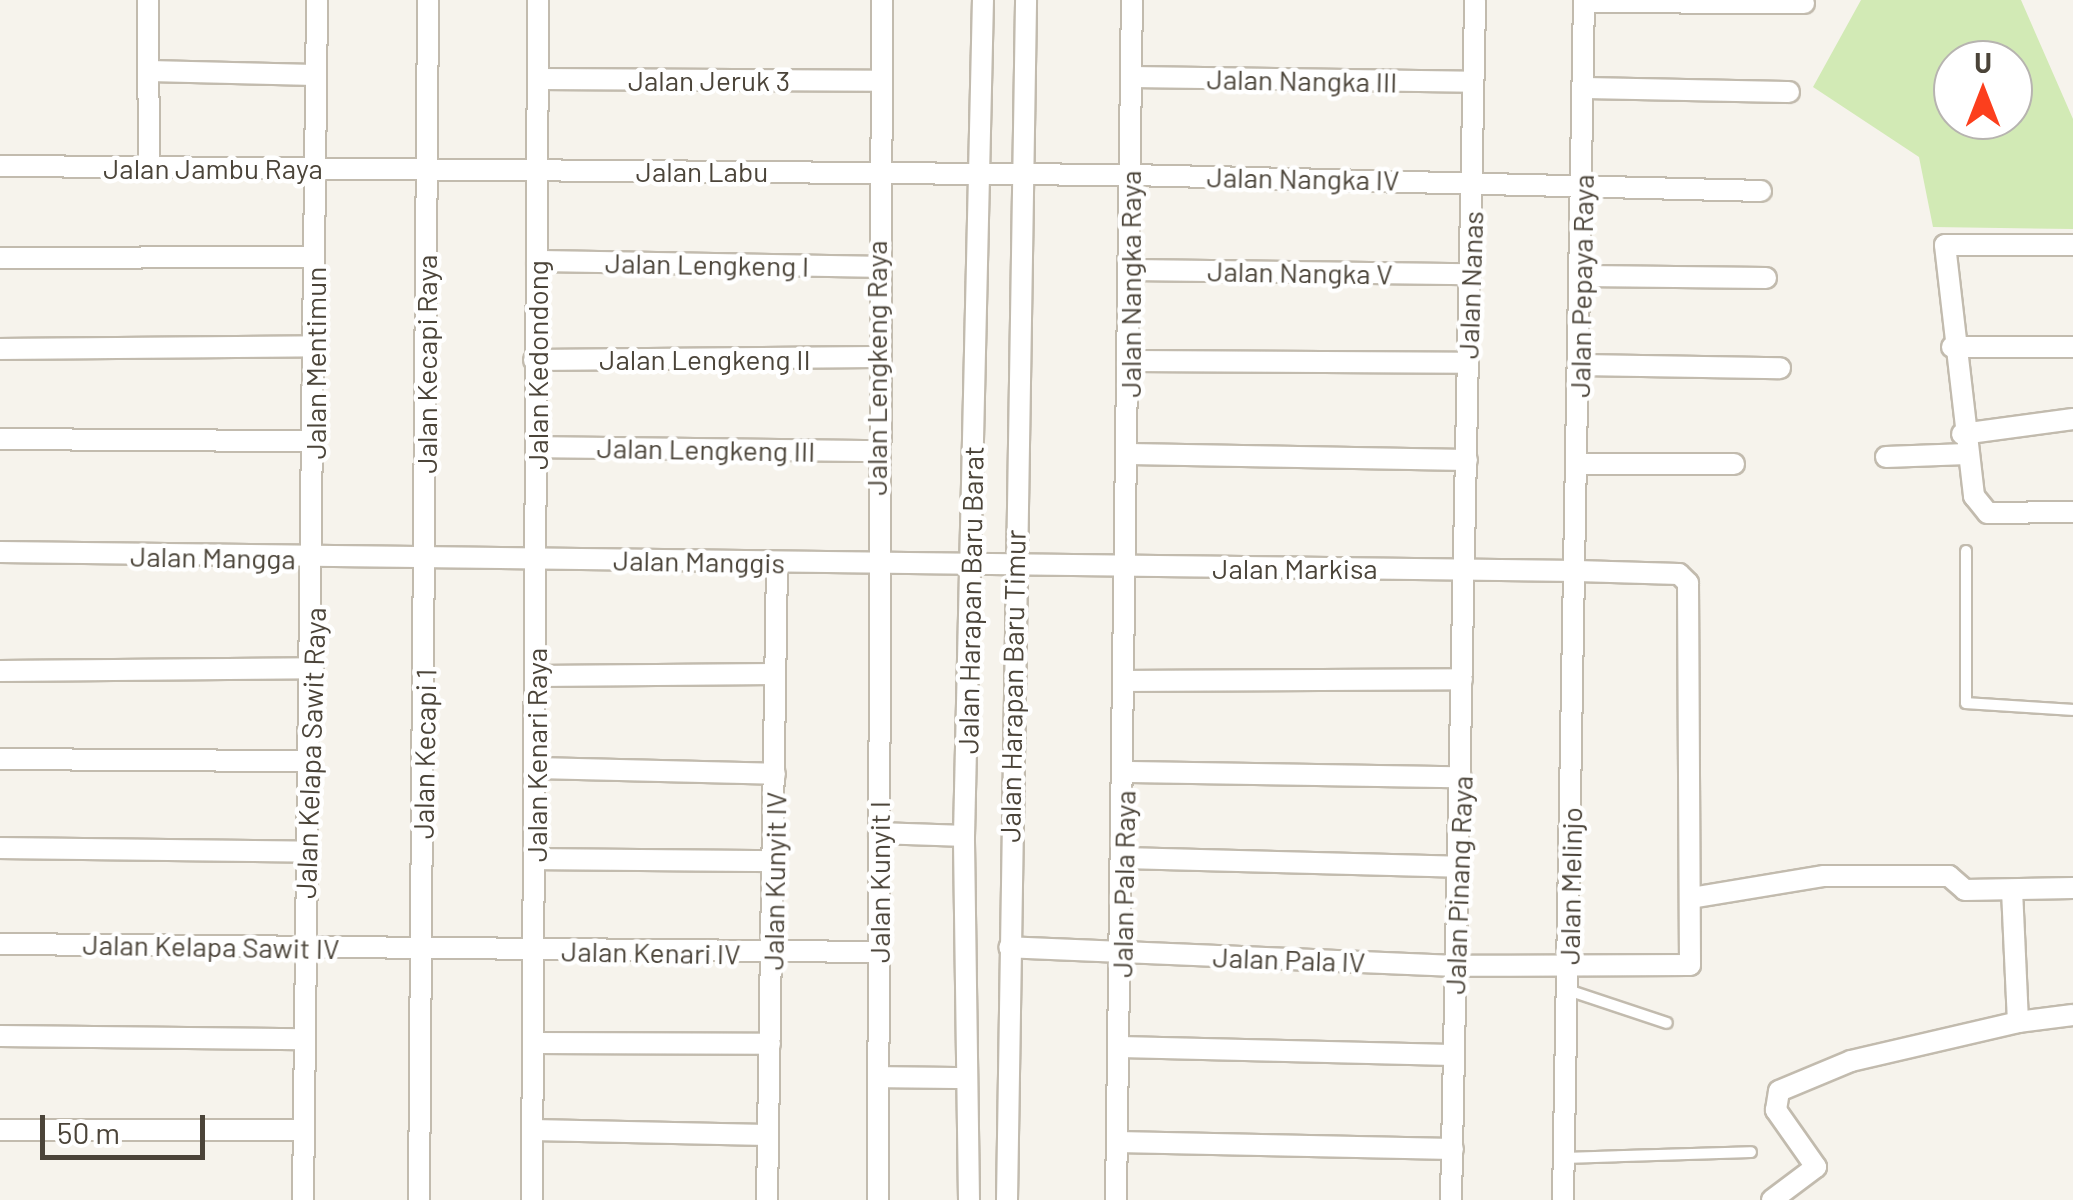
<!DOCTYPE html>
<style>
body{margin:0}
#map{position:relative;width:2073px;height:1200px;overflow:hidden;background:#f6f3ec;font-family:Barlow,sans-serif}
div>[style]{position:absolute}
.green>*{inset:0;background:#d2eab5}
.roads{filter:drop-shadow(2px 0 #c2bbae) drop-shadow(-2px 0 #c2bbae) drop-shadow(0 2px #c2bbae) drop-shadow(0 -2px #c2bbae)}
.lane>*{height:10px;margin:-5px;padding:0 5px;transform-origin:5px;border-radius:5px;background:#fff}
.street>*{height:20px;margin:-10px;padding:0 10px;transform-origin:10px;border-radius:10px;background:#fff}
span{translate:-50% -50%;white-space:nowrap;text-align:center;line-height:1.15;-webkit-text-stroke:9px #fff;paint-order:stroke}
.street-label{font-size:28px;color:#4b4439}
.north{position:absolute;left:1933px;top:40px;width:100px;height:100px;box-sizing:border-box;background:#fff;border:2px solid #b7b4b0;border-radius:50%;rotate:0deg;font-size:28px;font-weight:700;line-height:40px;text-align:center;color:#4b4439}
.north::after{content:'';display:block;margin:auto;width:35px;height:45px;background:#fc3f1d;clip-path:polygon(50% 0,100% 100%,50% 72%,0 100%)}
.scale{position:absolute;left:40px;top:1115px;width:165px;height:45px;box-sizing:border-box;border:5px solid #4b4439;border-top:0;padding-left:12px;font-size:30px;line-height:35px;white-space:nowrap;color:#4b4439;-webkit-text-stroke:8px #fff;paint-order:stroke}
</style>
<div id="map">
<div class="green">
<div style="clip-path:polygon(evenodd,1861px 0,2021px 0,2073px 119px,2073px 229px,1933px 227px,1919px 157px,1813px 87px,1861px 0,1953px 60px,2013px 60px,2013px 120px,1953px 120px,1953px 60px)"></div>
</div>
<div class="roads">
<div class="lane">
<div style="left:1966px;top:551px;width:152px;rotate:90deg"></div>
<div style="left:1966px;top:703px;width:107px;rotate:3.7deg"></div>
<div style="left:1568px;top:990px;width:104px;rotate:18.4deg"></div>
<div style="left:1564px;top:1158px;width:187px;rotate:-1.8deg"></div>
</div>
<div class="street">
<div style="left:148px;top:0;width:169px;rotate:89.7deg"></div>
<div style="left:1584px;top:2px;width:220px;rotate:0.3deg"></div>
<div style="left:149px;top:71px;width:166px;rotate:1.4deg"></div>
<div style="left:1132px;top:77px;width:341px;rotate:0.8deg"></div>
<div style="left:538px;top:79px;width:343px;rotate:0.3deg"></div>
<div style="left:1583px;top:88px;width:206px;rotate:1.1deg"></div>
<div style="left:0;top:166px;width:1131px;rotate:0.46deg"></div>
<div style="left:1131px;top:175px;width:630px;rotate:1.45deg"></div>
<div style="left:2073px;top:245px;width:128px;rotate:180deg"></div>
<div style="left:1945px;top:245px;width:253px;rotate:83.4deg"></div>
<div style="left:1974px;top:496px;width:22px;rotate:51deg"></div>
<div style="left:1988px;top:513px;width:85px;rotate:-0.7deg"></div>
<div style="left:0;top:258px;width:314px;rotate:-0.2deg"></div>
<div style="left:537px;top:261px;width:340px;rotate:1deg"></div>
<div style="left:1131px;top:270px;width:339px;rotate:0.7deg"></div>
<div style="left:1581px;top:276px;width:185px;rotate:0.6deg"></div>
<div style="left:1952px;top:347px;width:121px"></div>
<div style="left:0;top:349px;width:315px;rotate:-0.5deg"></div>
<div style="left:534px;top:360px;width:342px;rotate:-0.5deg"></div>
<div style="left:1130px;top:361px;width:337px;rotate:0.3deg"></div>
<div style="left:1580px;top:365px;width:200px;rotate:0.9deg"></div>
<div style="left:1962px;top:434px;width:112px;rotate:-7.7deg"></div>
<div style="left:0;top:439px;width:316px;rotate:0.4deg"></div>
<div style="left:536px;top:447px;width:339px;rotate:0.7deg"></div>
<div style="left:1129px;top:454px;width:338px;rotate:1deg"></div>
<div style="left:1886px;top:457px;width:81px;rotate:-2.1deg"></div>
<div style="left:1580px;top:464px;width:154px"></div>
<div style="left:0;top:552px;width:1577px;rotate:0.69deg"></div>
<div style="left:1577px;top:571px;width:102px;rotate:1.7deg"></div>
<div style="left:1679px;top:574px;width:13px;rotate:45deg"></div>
<div style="left:1688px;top:583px;width:382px;rotate:89.7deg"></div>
<div style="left:1690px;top:965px;width:234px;rotate:179.8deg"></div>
<div style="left:1456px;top:966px;width:447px;rotate:-177.6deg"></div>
<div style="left:0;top:671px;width:313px;rotate:-0.5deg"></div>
<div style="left:537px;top:676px;width:238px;rotate:-0.5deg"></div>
<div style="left:1127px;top:681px;width:335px;rotate:-0.3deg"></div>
<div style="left:0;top:759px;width:310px;rotate:0.4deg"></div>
<div style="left:536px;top:768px;width:239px;rotate:1.4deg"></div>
<div style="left:1125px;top:772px;width:336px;rotate:0.9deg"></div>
<div style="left:879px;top:833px;width:85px;rotate:2deg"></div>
<div style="left:0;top:848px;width:307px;rotate:0.7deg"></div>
<div style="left:1124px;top:858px;width:334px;rotate:1.5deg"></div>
<div style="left:535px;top:859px;width:239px;rotate:0.5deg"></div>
<div style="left:1691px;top:898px;width:135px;rotate:-9.4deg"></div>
<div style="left:1824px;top:876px;width:125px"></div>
<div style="left:1949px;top:876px;width:21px;rotate:41deg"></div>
<div style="left:1965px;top:890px;width:108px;rotate:-1.1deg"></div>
<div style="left:0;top:944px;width:879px;rotate:0.52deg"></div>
<div style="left:2018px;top:1022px;width:55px;rotate:-7.3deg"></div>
<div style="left:0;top:1036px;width:304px;rotate:0.6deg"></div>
<div style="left:533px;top:1043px;width:237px;rotate:0.2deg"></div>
<div style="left:1120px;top:1047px;width:332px;rotate:1.4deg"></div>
<div style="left:879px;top:1077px;width:88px;rotate:0.7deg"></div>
<div style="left:0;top:1130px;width:303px"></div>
<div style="left:533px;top:1130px;width:234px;rotate:1.2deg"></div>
<div style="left:1117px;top:1142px;width:336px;rotate:1.2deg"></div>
<div style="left:303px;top:1200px;width:1200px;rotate:-89.33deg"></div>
<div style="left:419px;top:1200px;width:1200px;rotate:-89.57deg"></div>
<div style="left:532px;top:1200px;width:1200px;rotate:-89.71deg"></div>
<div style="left:767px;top:1200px;width:638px;rotate:-89.1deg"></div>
<div style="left:878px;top:1200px;width:1200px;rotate:-89.81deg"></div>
<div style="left:969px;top:1200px;width:364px;rotate:-90.8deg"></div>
<div style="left:964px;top:836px;width:836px;rotate:-88.7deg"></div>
<div style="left:1007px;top:1200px;width:1200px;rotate:-89.09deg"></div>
<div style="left:1116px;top:1200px;width:1200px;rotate:-89.24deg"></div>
<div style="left:1451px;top:1200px;width:1200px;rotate:-88.85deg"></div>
<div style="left:1563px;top:1200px;width:1200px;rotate:-89deg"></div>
<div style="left:1772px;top:1200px;width:55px;rotate:-36.9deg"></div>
<div style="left:1816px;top:1167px;width:70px;rotate:-125.1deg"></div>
<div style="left:1776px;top:1110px;width:19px;rotate:-81deg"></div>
<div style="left:1779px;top:1091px;width:78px;rotate:-22.6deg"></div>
<div style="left:1851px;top:1061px;width:171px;rotate:-13.1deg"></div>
<div style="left:2018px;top:1022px;width:132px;rotate:-92.6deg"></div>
</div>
</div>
<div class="street-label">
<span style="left:709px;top:80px">Jalan Jeruk 3</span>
<span style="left:1302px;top:80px;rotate:1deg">Jalan Nangka III</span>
<span style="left:213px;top:168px">Jalan Jambu Raya</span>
<span style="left:702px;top:171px">Jalan Labu</span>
<span style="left:1303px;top:178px;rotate:1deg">Jalan Nangka IV</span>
<span style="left:707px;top:264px;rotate:1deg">Jalan Lengkeng I</span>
<span style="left:1300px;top:272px;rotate:1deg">Jalan Nangka V</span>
<span style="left:1130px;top:284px;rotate:-90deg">Jalan Nangka Raya</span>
<span style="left:1470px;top:285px;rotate:-88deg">Jalan Nanas</span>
<span style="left:1581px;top:286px;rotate:-89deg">Jalan Pepaya Raya</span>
<span style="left:705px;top:359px">Jalan Lengkeng II</span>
<span style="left:315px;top:363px;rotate:-90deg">Jalan Mentimun</span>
<span style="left:426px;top:364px;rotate:-90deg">Jalan Kecapi Raya</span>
<span style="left:537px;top:365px;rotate:-90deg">Jalan Kedondong</span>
<span style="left:876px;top:368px;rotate:-90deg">Jalan Lengkeng Raya</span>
<span style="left:706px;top:449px;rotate:1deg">Jalan Lengkeng III</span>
<span style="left:213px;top:557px;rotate:1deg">Jalan Mangga</span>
<span style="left:699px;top:561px;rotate:1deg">Jalan Manggis</span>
<span style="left:1295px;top:568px">Jalan Markisa</span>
<span style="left:970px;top:600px;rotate:-89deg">Jalan Harapan Baru Barat</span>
<span style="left:1012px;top:686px;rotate:-89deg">Jalan Harapan Baru Timur</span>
<span style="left:310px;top:753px;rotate:-88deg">Jalan Kelapa Sawit Raya</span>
<span style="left:424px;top:754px;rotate:-89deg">Jalan Kecapi 1</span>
<span style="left:536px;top:755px;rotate:-90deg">Jalan Kenari Raya</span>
<span style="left:774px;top:881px;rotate:-89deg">Jalan Kunyit IV</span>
<span style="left:879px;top:882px;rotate:-90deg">Jalan Kunyit I</span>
<span style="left:1123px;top:884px;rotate:-89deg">Jalan Pala Raya</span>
<span style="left:1458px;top:885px;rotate:-88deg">Jalan Pinang Raya</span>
<span style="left:1570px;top:886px;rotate:-89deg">Jalan Melinjo</span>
<span style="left:211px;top:946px;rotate:1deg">Jalan Kelapa Sawit IV</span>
<span style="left:651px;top:952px;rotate:1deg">Jalan Kenari IV</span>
<span style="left:1289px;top:959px;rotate:2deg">Jalan Pala IV</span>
</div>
<div class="north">U</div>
<div class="scale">50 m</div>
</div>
